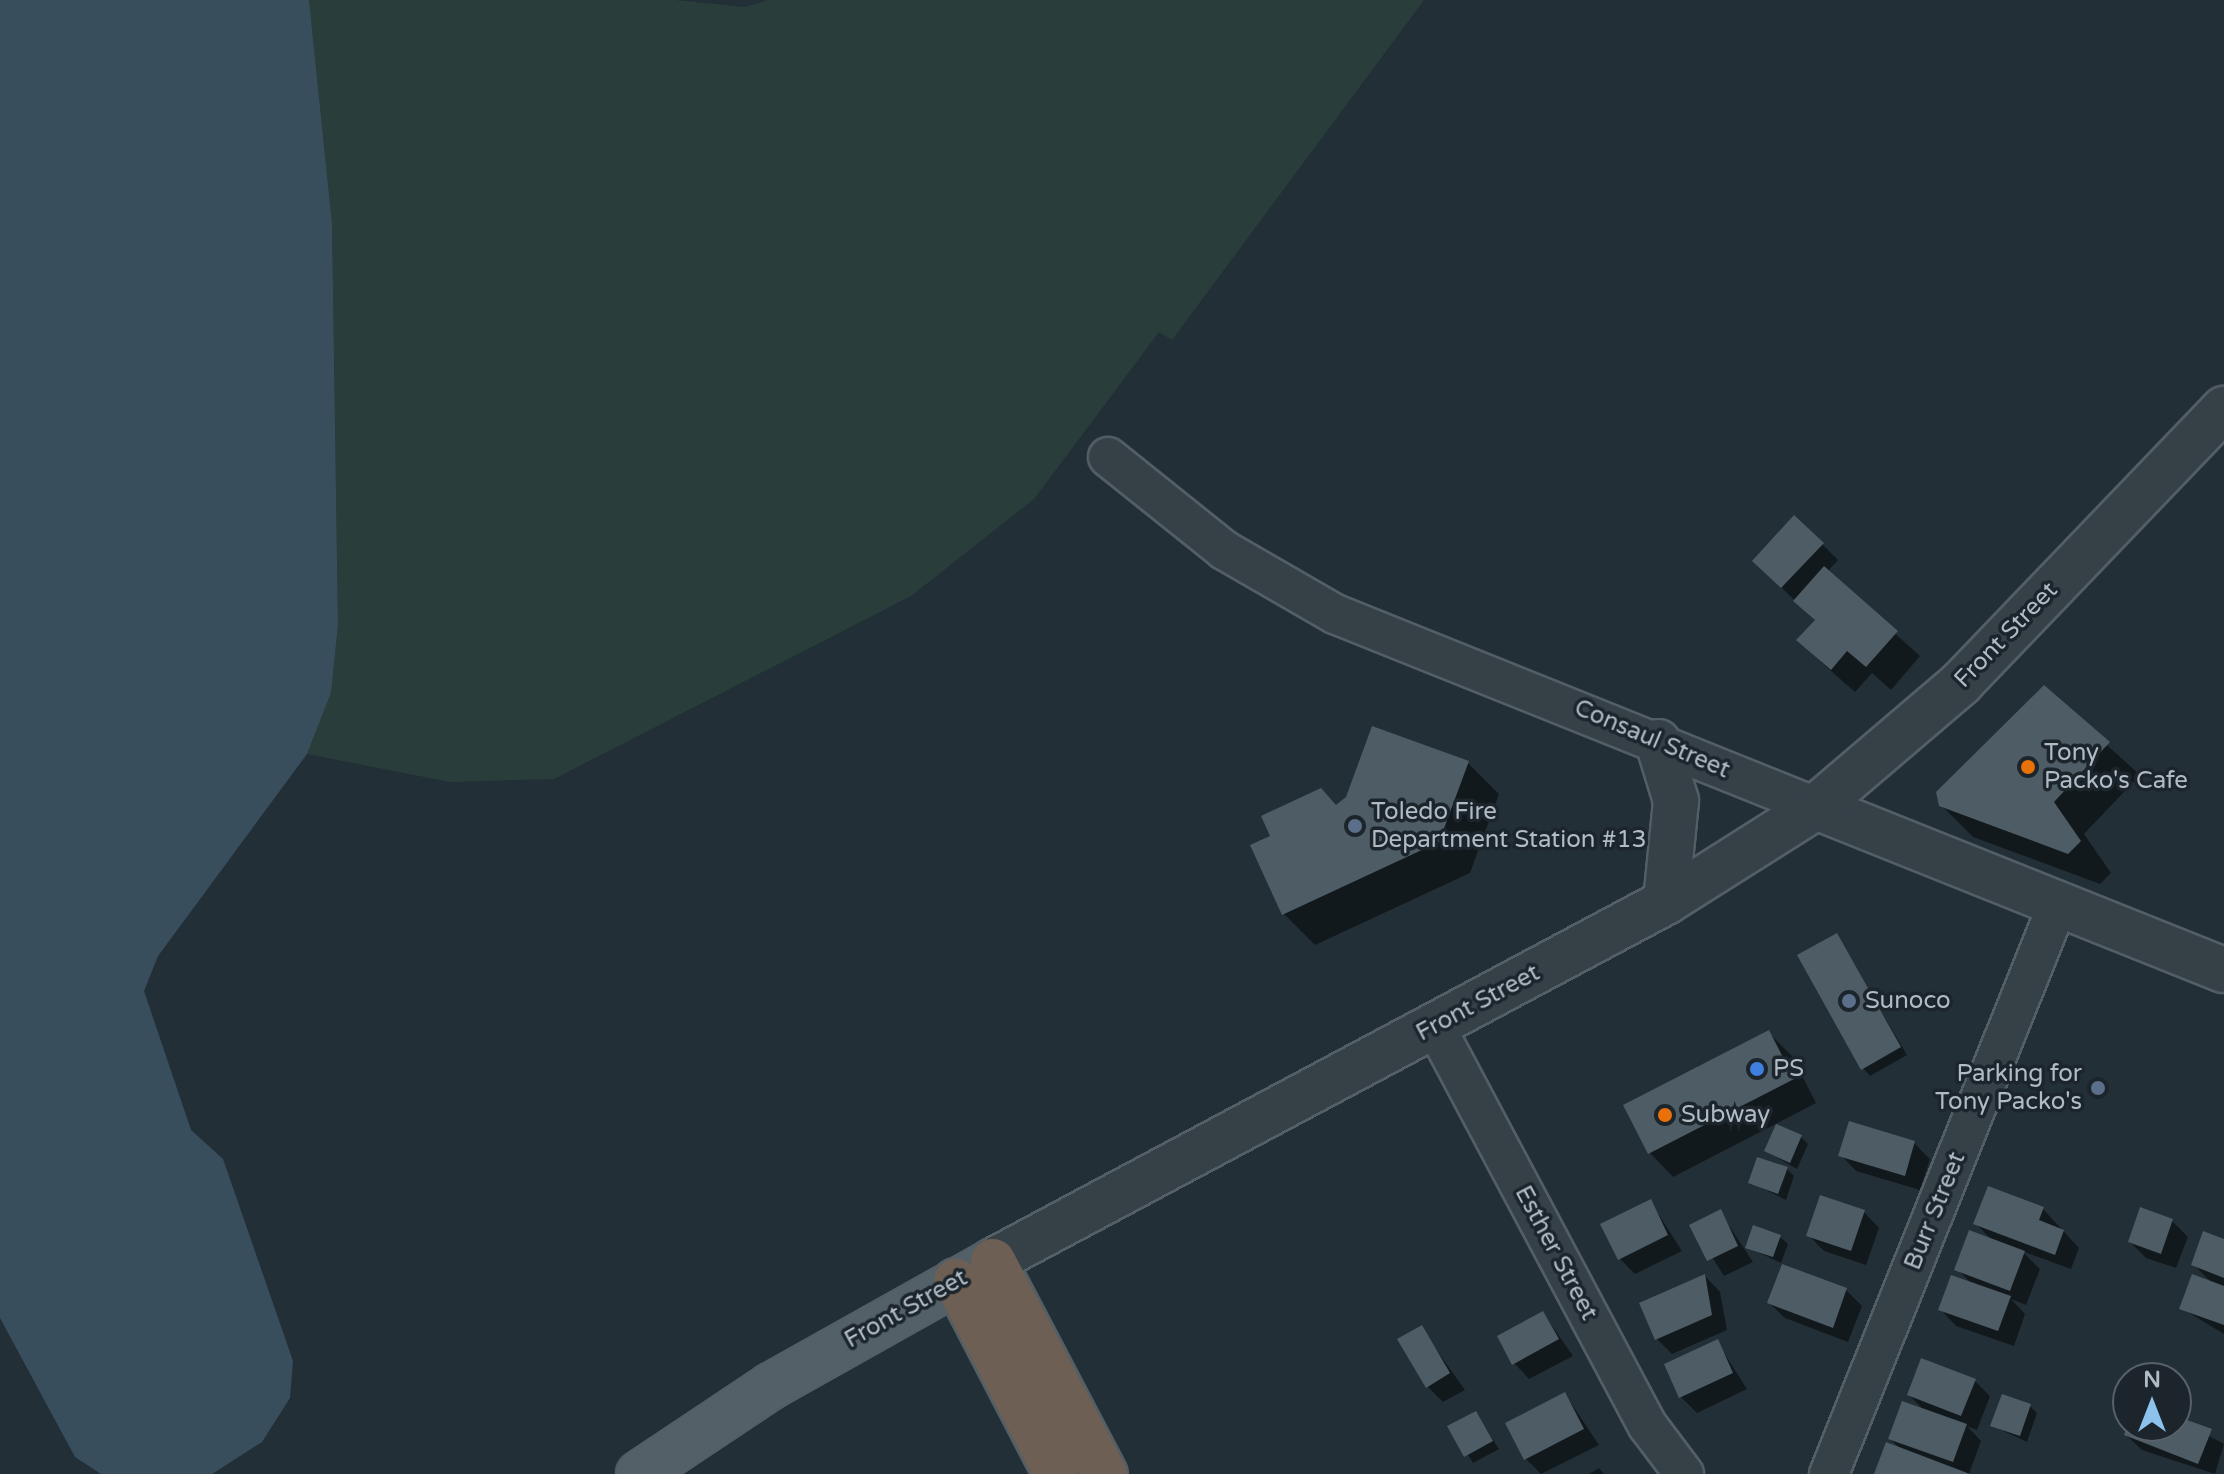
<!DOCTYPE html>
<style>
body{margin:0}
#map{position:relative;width:2224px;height:1474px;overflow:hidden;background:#232f37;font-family:"Varela Round",sans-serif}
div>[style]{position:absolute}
.green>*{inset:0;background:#293d3a}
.water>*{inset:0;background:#384e5c}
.shadow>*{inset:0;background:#0007}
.building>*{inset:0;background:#4e5c65}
.roads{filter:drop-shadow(2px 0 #545e65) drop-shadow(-2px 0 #545e65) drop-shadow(0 2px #545e65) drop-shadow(0 -2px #545e65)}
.minor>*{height:38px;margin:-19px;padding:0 19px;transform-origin:19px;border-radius:19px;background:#364047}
.tertiary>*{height:44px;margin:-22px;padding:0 22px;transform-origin:22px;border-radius:22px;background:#364047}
.primary>*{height:44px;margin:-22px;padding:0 22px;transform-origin:22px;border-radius:22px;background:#546067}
.motorway>*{height:44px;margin:-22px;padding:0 22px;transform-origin:22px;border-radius:22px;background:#6d5f54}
.dots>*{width:22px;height:22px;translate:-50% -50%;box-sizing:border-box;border:4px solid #1c252c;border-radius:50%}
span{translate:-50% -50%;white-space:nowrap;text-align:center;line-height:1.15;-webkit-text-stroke:7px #1c252c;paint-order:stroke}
.street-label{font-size:24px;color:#b1bbc4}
.poi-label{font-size:24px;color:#b1bbc4}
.left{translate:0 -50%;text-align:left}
.right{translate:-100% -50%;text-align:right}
.north{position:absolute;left:2112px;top:1362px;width:80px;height:80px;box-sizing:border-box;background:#1c252c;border:2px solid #586169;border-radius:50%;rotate:0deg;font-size:22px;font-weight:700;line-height:32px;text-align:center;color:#b1bbc4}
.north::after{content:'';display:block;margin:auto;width:28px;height:36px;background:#8dc2ed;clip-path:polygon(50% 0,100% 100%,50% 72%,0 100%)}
</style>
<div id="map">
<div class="green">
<div style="clip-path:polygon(309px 0,675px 0,745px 7px,768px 0,1424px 0,1172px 340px,1159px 332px,1034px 499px,911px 596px,554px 779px,450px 782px,307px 754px,331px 693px,338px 625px,332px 223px)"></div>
</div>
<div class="water">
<div style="clip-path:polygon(0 0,309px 0,332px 223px,338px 625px,331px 693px,307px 754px,158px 956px,144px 991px,191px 1130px,223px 1159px,293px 1361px,290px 1398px,262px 1442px,212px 1474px,101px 1474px,75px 1457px,0 1318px)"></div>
</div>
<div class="shadow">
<div style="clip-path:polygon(1822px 544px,1838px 560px,1827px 572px,1920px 656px,1891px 690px,1872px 673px,1855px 692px,1823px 664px,1799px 640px,1816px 621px,1754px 561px)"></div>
<div style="clip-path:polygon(2044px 688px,2140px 775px,2084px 834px,2111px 873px,2100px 884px,1973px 837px,1941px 805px)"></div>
<div style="clip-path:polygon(1468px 763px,1499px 794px,1470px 873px,1315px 945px,1283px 913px,1273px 837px)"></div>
<div style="clip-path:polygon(1836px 935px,1907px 1055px,1870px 1076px,1863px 1068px)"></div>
<div style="clip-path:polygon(1768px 1032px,1792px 1056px,1816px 1103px,1673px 1177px,1650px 1153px)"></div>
<div style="clip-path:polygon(1801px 1137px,1808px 1144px,1797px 1169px,1766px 1151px)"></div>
<div style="clip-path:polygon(1914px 1143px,1930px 1159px,1920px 1190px,1856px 1171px,1841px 1155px)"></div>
<div style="clip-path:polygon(1787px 1169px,1794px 1176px,1786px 1200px,1750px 1182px)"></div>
<div style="clip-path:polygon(1650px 1201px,1682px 1251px,1635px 1274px,1620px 1259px)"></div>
<div style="clip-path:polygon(2043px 1209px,2079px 1248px,2071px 1269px,2022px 1251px,2040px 1269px,2026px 1305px,2011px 1299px,2025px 1314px,2014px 1346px,1956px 1326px,1941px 1310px,1972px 1284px,1957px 1269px,1993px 1241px,1976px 1224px)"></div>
<div style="clip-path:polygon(1720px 1212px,1753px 1262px,1724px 1276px,1692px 1226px)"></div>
<div style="clip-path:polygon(1864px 1212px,1879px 1228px,1866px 1265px,1824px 1251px,1808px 1235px)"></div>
<div style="clip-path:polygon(2172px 1221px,2188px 1237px,2176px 1268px,2146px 1258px,2130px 1242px)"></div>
<div style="clip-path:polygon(1780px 1237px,1788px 1244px,1781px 1263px,1747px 1247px)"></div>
<div style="clip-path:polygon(2224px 1242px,2224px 1334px,2181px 1308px,2213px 1284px,2193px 1264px)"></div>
<div style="clip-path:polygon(1783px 1266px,1846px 1290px,1862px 1306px,1848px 1342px,1785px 1318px,1769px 1303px)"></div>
<div style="clip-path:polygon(1705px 1276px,1720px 1292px,1727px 1330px,1672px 1354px,1657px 1339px)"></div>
<div style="clip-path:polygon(1543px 1313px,1573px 1356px,1529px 1379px,1514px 1363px)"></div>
<div style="clip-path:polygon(1421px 1328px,1465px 1390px,1443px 1402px,1427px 1386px)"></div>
<div style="clip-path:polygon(1717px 1342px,1747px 1389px,1697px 1413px,1681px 1397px)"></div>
<div style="clip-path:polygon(1975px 1381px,1990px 1396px,1977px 1430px,1967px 1426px,1981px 1441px,1969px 1474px,1876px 1474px,1902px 1450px,1890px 1439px,1925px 1411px,1909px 1395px)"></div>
<div style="clip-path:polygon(1565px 1394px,1599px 1445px,1541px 1474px,1526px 1459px)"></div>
<div style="clip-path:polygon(2030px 1406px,2037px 1413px,2027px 1442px,1993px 1426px)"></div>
<div style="clip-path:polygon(1475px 1413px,1499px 1449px,1473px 1463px,1450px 1427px)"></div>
<div style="clip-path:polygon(2176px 1418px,2224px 1444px,2215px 1474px,2142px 1450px,2126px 1435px,2129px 1426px,2176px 1426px)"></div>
<div style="clip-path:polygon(1599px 1468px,1604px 1474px,1589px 1474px)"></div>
</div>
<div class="building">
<div style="clip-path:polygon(1794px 515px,1824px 543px,1781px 588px,1752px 561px)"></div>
<div style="clip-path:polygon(1824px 566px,1898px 631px,1866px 667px,1847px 651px,1831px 670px,1796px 640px,1815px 620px,1793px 601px)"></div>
<div style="clip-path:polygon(2044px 685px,2110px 742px,2054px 802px,2081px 841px,2068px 854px,1939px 806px,1936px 792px)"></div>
<div style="clip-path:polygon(1372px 726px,1469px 761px,1439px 842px,1282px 915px,1250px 845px,1270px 836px,1261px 816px,1321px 788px,1336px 805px,1346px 797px)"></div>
<div style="clip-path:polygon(1837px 933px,1901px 1047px,1861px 1070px,1797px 955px)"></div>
<div style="clip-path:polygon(1769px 1030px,1794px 1079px,1648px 1154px,1623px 1105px)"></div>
<div style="clip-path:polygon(1849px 1121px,1915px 1141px,1905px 1176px,1838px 1156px)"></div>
<div style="clip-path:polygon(1776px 1124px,1802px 1135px,1790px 1163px,1764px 1151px)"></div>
<div style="clip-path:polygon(1757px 1157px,1788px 1167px,1778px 1194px,1748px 1183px)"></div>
<div style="clip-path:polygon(1988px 1186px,2044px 1207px,2039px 1220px,2064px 1230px,2055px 1255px,1973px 1224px)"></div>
<div style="clip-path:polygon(1820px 1195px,1865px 1210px,1851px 1251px,1806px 1236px)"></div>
<div style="clip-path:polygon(1651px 1199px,1668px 1235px,1618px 1260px,1600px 1224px)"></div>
<div style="clip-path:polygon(2140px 1207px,2173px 1219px,2161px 1254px,2128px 1242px)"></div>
<div style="clip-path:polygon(1721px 1209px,1738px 1246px,1707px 1261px,1689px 1225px)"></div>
<div style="clip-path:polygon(1753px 1225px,1781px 1235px,1773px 1257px,1745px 1248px)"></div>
<div style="clip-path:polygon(1969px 1230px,2025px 1251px,2010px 1291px,1954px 1270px)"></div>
<div style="clip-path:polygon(2203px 1231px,2224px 1239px,2224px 1278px,2191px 1265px)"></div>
<div style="clip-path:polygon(1782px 1264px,1847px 1288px,1833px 1328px,1767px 1303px)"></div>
<div style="clip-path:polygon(1705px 1274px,1712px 1315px,1655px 1340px,1639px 1303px)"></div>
<div style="clip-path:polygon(2192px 1274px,2224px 1286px,2224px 1325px,2179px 1309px)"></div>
<div style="clip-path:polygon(1951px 1275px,2011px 1296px,1998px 1331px,1938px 1310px)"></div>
<div style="clip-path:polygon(1543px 1311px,1559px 1339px,1512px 1365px,1497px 1336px)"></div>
<div style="clip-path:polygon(1422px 1325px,1450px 1373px,1426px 1388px,1397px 1339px)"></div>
<div style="clip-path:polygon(1718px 1339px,1733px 1373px,1679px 1398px,1664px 1364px)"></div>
<div style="clip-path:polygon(1921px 1358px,1976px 1379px,1961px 1416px,1907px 1395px)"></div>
<div style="clip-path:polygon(1565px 1392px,1584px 1429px,1524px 1460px,1505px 1423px)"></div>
<div style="clip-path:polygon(2002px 1394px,2031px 1404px,2020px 1436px,1990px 1426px)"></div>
<div style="clip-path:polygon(1902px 1401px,1967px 1424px,1953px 1462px,1888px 1439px)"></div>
<div style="clip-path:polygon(1476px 1411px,1493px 1441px,1464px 1457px,1447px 1426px)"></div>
<div style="clip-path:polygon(2176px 1416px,2212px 1429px,2198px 1464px,2124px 1435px,2127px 1426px,2176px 1426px)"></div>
<div style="clip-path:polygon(1886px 1442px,1970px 1474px,1874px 1474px)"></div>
</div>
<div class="roads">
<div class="minor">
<div style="left:1108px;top:457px;width:149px;rotate:38.7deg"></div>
<div style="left:1224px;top:550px;width:128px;rotate:30deg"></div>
<div style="left:1335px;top:614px;width:518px;rotate:21.86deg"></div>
<div style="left:1435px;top:1026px;width:453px;rotate:62deg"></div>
<div style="left:1648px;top:1426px;width:60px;rotate:53.1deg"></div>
<div style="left:1829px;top:1474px;width:614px;rotate:-68.11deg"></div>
</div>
<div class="tertiary">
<div style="left:1658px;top:742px;width:62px;rotate:73deg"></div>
<div style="left:1676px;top:801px;width:101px;rotate:95.7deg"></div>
<div style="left:1816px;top:807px;width:439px;rotate:21.8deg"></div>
<div style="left:993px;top:1261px;width:763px;rotate:-28.08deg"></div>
<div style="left:1666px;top:902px;width:178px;rotate:-32.3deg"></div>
<div style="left:1816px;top:807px;width:191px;rotate:-40.5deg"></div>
<div style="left:1961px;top:683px;width:380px;rotate:-46.2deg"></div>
</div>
<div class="primary">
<div style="left:639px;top:1474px;width:159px;rotate:-33.7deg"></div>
<div style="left:771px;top:1386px;width:249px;rotate:-29.3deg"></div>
</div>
<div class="motorway">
<div style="left:993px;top:1261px;width:241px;rotate:62.3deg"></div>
<div style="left:956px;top:1281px;width:217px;rotate:62.6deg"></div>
</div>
</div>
<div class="dots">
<div style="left:2028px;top:767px;background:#e8710a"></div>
<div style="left:1355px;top:826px;background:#5c6f8a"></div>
<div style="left:1849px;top:1001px;background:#5c6f8a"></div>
<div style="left:1757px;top:1069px;background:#3f7fe0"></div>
<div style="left:2098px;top:1088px;background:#5c6f8a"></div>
<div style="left:1665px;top:1115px;background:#e8710a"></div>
</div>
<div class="street-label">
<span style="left:2006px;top:635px;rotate:-46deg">Front Street</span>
<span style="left:1652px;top:739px;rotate:23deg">Consaul Street</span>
<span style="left:1478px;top:1003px;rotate:-28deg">Front Street</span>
<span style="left:1935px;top:1211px;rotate:-68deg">Burr Street</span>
<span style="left:1556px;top:1253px;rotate:62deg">Esther Street</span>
<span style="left:906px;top:1309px;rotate:-29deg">Front Street</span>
</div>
<div class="poi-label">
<span class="left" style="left:2044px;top:767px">Tony<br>Packo's Cafe</span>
<span class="left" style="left:1371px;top:826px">Toledo Fire<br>Department Station #13</span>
<span class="left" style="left:1865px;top:1001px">Sunoco</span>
<span class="left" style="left:1773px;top:1069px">PS</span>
<span class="right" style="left:2082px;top:1088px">Parking for<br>Tony Packo's</span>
<span class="left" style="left:1681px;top:1115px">Subway</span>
</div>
<div class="north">N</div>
</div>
